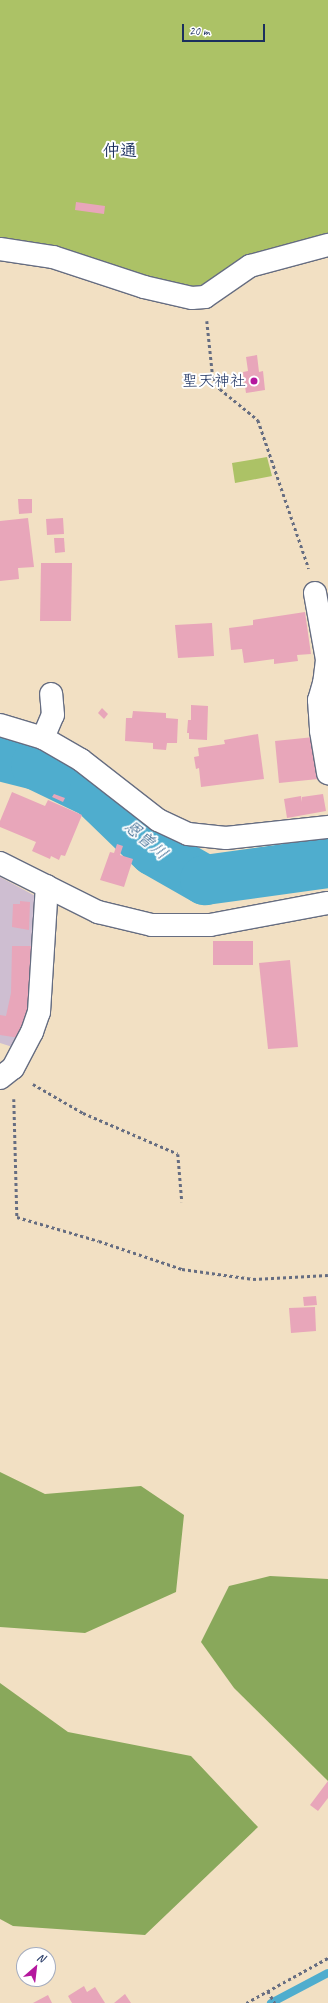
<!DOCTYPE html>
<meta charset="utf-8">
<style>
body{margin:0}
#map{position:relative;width:328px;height:2003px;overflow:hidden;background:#f2e0c3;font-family:Caveat,"Klee One",sans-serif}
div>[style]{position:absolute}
.industrial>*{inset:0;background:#cebed1}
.green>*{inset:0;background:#acc266}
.forest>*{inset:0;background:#89a85b}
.stream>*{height:8px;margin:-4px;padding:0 4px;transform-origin:4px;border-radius:4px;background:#4fadce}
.river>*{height:50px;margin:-25px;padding:0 25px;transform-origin:25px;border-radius:25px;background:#4fadce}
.building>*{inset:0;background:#e8a6ba}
.path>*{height:2.5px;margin-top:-1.25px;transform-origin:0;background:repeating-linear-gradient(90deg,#666d81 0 3px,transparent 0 6px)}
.roads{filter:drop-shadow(1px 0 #666d81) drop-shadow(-1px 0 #666d81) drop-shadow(0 1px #666d81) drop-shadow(0 -1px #666d81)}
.minor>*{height:22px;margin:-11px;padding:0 11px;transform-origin:11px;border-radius:11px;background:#fff}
.dots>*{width:11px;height:11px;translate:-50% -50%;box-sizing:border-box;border:2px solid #fff;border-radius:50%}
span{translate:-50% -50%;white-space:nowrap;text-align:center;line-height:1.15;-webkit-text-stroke:4px #fff;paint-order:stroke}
.poi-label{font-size:16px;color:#1b2f5e}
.right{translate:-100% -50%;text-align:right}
.neighbourhood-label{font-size:17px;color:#1b2f5e;font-weight:700}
.water-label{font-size:17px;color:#30618b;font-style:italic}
.north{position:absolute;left:16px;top:1947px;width:40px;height:40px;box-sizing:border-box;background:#fff;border:1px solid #a4acbf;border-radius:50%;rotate:28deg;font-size:11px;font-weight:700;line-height:16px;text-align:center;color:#1b2f5e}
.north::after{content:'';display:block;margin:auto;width:14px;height:18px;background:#b5179e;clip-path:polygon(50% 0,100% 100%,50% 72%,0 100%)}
.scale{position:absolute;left:182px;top:24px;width:83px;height:18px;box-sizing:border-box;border:2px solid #1b2f5e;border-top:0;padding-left:5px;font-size:12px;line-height:14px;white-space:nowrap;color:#1b2f5e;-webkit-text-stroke:3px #fff;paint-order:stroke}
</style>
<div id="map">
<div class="industrial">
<div style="clip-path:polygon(0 877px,41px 899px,19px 1049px,0 1043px)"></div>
</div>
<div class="green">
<div style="clip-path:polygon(0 0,328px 0,328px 236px,256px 253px,213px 281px,194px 290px,54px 248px,0 243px)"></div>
<div style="clip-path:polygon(267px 457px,272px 476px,235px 483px,232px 463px)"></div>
</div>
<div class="forest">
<div style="clip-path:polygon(0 1472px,45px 1494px,141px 1486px,184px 1515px,176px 1592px,85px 1633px,0 1627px)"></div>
<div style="clip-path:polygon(270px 1576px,328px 1579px,328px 1781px,234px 1688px,201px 1642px,229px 1586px)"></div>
<div style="clip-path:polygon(0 1683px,68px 1732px,191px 1756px,258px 1827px,145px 1935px,13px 1926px,0 1919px)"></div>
</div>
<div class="stream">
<div style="left:271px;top:2003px;width:64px;rotate:-27.8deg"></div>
</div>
<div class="river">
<div style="left:0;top:756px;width:37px;rotate:14deg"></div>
<div style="left:36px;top:765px;width:64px;rotate:25.8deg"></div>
<div style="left:94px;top:793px;width:83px;rotate:44deg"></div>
<div style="left:154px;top:851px;width:59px;rotate:29.6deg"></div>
<div style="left:205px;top:880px;width:124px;rotate:-7.9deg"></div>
</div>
<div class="building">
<div style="clip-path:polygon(76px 202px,105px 206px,104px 214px,75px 210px)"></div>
<div style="clip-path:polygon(257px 355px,259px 372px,263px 371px,265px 390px,246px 393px,243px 372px,248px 371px,246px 357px)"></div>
<div style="clip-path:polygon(18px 499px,32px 499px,32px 513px,19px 514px)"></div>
<div style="clip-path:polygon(28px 518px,34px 567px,18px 568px,19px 579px,0 581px,0 521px)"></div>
<div style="clip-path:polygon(63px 518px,64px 534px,47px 535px,46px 519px)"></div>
<div style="clip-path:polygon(54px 538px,64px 538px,65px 552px,55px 553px)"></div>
<div style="clip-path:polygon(41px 563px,72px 563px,71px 621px,40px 621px)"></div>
<div style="clip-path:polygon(305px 612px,311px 654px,297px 655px,298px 661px,274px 664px,274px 659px,244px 663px,242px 649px,231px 650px,229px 628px,253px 625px,253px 620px)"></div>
<div style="clip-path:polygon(212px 623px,214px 656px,178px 658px,175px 625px)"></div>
<div style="clip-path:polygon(191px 705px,208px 706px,207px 740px,189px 739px,189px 733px,187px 733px,188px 720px,191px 720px)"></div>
<div style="clip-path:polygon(102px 708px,108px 714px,104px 719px,98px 713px)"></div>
<div style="clip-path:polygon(133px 711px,166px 713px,166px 718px,178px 719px,177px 743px,167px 743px,166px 750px,153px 749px,153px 743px,125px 741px,126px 718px,132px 718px)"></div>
<div style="clip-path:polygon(258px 734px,264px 779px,201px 787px,199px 768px,196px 769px,194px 757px,199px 756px,198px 748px,225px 744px,224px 740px)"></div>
<div style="clip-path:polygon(314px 737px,318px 779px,279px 783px,275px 741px)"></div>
<div style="clip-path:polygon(12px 792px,45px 806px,48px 800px,82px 815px,65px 856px,61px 855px,59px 860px,51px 856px,50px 859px,32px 851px,36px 842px,0 827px,0 821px)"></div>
<div style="clip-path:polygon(54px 794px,65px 798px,63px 802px,52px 797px)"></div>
<div style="clip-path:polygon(323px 794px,326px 811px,287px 818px,284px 799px,301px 796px,302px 802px,302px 797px)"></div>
<div style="clip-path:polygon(117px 844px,123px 846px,120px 855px,133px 859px,124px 887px,100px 880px,110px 852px,114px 853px)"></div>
<div style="clip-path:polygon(20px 901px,30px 902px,29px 930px,12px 927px,13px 904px,20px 904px)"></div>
<div style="clip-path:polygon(213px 941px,253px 941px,253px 965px,213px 965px)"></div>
<div style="clip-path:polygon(12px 946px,31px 946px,33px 990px,26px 1024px,20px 1038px,0 1035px,0 1015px,6px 1016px,11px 993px)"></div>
<div style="clip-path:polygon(290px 960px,298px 1047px,268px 1049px,259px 963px)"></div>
<div style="clip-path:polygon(316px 1296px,317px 1305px,304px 1306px,303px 1297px)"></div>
<div style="clip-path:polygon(315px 1307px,316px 1331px,291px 1333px,289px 1308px)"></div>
<div style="clip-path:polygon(328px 1781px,328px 1798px,318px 1811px,310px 1805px)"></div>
<div style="clip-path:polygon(84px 1986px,87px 1992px,95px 1987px,105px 2003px,72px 2003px,68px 1996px)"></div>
<div style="clip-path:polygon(125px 1994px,131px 2003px,114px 2003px)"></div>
<div style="clip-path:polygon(48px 1995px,52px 2003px,33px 2003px)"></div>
</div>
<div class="path">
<div style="left:207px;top:321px;width:57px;rotate:84deg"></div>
<div style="left:213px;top:378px;width:13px;rotate:58deg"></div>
<div style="left:220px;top:389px;width:49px;rotate:39.2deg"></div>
<div style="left:258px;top:420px;width:157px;rotate:71.1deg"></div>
<div style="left:33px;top:1084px;width:58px;rotate:30.1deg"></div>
<div style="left:83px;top:1113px;width:103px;rotate:23.3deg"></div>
<div style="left:178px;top:1154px;width:48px;rotate:85.2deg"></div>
<div style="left:14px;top:1099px;width:118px;rotate:88.5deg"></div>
<div style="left:17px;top:1217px;width:85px;rotate:16.3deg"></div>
<div style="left:99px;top:1241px;width:88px;rotate:18.6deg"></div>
<div style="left:182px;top:1269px;width:72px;rotate:8deg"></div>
<div style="left:253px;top:1279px;width:75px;rotate:-3.1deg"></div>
<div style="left:268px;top:1991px;width:14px;rotate:60deg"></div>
<div style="left:246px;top:2003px;width:94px;rotate:-28.8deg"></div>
</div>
<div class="roads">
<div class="minor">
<div style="left:0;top:249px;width:54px;rotate:8.6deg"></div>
<div style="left:53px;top:257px;width:96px;rotate:18.2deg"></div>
<div style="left:144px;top:287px;width:49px;rotate:12.9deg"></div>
<div style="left:192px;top:298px;width:13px;rotate:-4deg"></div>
<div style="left:205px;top:297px;width:55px;rotate:-34.6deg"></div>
<div style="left:250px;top:266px;width:81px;rotate:-15.1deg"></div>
<div style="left:315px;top:593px;width:68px;rotate:79.8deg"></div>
<div style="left:327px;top:660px;width:23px;rotate:97deg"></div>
<div style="left:324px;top:683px;width:18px;rotate:106deg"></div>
<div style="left:319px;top:700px;width:31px;rotate:86deg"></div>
<div style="left:321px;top:731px;width:43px;rotate:80.5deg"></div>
<div style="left:0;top:725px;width:45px;rotate:16.8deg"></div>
<div style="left:43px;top:738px;width:44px;rotate:30.1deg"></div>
<div style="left:81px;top:760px;width:98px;rotate:37.9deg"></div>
<div style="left:158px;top:820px;width:33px;rotate:25deg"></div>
<div style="left:188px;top:834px;width:38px;rotate:6deg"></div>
<div style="left:226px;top:838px;width:103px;rotate:-6.2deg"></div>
<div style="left:43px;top:738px;width:25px;rotate:-67deg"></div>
<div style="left:53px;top:715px;width:21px;rotate:-95deg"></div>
<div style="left:0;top:863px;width:110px;rotate:26.6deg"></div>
<div style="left:98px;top:912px;width:56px;rotate:13.5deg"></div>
<div style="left:152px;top:925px;width:58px"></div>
<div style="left:210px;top:925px;width:120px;rotate:-10.6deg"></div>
<div style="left:0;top:1078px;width:16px;rotate:-38deg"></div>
<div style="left:13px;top:1068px;width:41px;rotate:-62.2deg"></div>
<div style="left:32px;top:1032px;width:21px;rotate:-71deg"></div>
<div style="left:39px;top:1012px;width:126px;rotate:-86.4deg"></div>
</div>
</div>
<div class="dots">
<div style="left:254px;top:381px;background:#b5179e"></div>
</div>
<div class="poi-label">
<span class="right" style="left:246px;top:381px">聖天神社</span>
</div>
<div class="neighbourhood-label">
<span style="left:120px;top:151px">仲通</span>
</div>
<div class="water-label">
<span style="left:146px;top:840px;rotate:40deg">恩曽川</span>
</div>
<div class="north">N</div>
<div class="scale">20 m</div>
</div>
